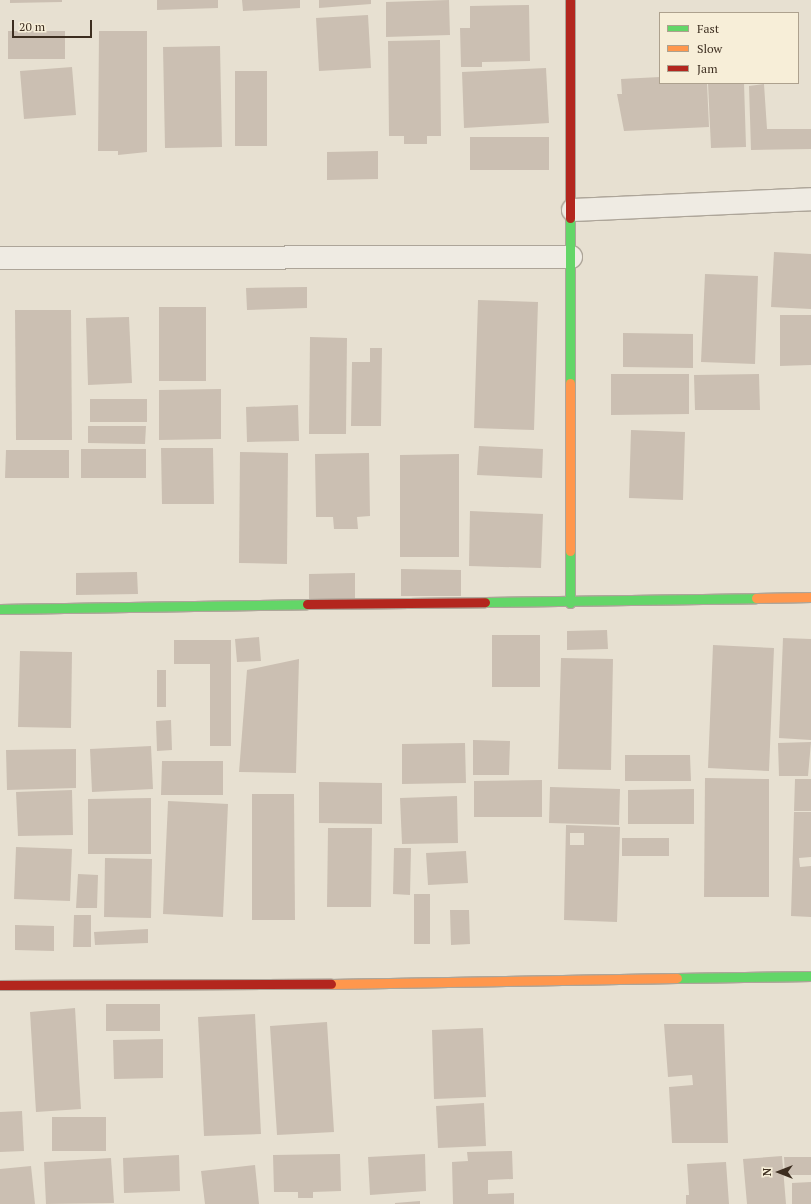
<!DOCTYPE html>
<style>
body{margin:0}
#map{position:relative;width:811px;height:1204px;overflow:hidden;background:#e7e0d1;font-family:"PT Serif",serif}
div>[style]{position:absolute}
.building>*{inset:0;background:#cbbfb2}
.roads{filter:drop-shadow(1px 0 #ada599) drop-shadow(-1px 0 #ada599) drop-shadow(0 1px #ada599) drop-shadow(0 -1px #ada599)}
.street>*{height:22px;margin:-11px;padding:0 11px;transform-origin:11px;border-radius:11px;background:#efebe3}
.fast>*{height:9px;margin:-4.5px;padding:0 4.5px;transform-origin:4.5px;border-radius:4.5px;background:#63d668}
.slow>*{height:9px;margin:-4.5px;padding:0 4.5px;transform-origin:4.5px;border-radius:4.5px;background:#ff974d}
.jam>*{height:9px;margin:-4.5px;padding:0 4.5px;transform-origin:4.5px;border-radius:4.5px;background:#b3261e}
span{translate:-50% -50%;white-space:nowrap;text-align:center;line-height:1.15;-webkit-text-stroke:4px #f7eed8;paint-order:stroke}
.legend{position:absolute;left:659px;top:12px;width:140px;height:72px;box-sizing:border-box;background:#f7eed8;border:1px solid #ada18e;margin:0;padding:5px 7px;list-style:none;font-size:12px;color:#3d2e20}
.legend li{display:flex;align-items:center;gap:8px;height:20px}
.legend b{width:20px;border:1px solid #ada18e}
.north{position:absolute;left:759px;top:1152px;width:40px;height:40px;-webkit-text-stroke:3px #f7eed8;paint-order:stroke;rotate:270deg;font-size:11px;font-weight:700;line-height:16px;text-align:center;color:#3d2e20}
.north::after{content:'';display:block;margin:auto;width:14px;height:18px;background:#3d2e20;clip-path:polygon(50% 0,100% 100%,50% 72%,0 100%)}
.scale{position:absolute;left:12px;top:20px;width:80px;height:18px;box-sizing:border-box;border:2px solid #3d2e20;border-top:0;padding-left:5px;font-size:12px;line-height:14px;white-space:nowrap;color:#3d2e20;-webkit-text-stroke:3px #f7eed8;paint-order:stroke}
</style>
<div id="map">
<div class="building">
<div style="clip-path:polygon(10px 0,62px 0,62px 2px,10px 3px)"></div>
<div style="clip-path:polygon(157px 0,218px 0,218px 8px,157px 10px)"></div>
<div style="clip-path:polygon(242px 0,300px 0,300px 8px,243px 11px)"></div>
<div style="clip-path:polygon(319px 0,371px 0,371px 4px,319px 8px)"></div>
<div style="clip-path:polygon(449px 0,450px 35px,386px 37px,386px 2px)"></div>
<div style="clip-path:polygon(529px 5px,530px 61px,482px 62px,482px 67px,461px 67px,460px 28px,470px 28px,470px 6px)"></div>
<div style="clip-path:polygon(368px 15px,371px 68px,319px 71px,316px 18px)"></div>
<div style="clip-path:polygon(8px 31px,65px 31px,65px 59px,8px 59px)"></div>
<div style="clip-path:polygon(99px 31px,147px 31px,147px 152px,118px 155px,118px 151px,98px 151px)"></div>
<div style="clip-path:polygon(440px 40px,441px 136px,427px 136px,427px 144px,404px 144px,404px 136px,389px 136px,388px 41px)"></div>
<div style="clip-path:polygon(220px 46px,222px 147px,165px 148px,163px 47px)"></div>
<div style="clip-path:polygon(72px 67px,76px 115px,24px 119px,20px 71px)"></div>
<div style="clip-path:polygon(546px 68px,549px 123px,464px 128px,462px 72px)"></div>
<div style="clip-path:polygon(235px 71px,267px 71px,267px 146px,235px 146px)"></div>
<div style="clip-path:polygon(660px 77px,660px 83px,707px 83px,709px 127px,624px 131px,617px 94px,622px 94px,621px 79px)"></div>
<div style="clip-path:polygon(708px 83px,744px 83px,746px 147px,711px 148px)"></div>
<div style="clip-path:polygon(764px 84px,767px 129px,811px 129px,811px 149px,751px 150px,749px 86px)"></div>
<div style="clip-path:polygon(470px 137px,549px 137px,549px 170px,470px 170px)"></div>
<div style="clip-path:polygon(378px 151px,378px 179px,327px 180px,327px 152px)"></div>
<div style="clip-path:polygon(774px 252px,811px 254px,811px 309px,771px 307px)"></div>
<div style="clip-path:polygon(705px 274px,758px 276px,755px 364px,701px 362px)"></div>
<div style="clip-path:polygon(307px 287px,307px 308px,247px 310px,246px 288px)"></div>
<div style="clip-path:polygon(478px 300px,538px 302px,534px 430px,474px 428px)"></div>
<div style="clip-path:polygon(159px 307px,206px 307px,206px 381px,159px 381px)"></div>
<div style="clip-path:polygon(15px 310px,71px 310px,72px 440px,16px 440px)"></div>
<div style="clip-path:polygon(780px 315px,811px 315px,811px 365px,780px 366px)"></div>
<div style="clip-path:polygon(129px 317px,132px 383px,88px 385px,86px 318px)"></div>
<div style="clip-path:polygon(623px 333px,693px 334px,693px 368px,623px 367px)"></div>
<div style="clip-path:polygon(310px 337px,347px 338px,346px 434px,309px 434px)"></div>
<div style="clip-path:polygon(370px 348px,382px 348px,381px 426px,351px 426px,352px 362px,370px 362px)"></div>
<div style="clip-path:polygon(611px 374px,689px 374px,689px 414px,611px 415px)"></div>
<div style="clip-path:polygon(759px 374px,760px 410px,695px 410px,694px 375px)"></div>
<div style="clip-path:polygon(221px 389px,221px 439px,159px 440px,159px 390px)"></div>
<div style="clip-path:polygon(90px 399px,147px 399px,147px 422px,90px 422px)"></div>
<div style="clip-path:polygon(298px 405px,299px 441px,247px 442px,246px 407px)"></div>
<div style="clip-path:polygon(88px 426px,146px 426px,145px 444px,88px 443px)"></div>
<div style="clip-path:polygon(631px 430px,685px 432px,683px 500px,629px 498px)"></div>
<div style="clip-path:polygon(479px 446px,543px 449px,542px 478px,477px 475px)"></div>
<div style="clip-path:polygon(161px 448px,213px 448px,214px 504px,162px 504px)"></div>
<div style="clip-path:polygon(81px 449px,146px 449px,146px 478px,81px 478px)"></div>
<div style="clip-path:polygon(6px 450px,69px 450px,69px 478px,5px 478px)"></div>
<div style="clip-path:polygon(240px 452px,288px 453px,287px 564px,239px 563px)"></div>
<div style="clip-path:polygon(369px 453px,370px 516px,357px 517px,358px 529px,334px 529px,333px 517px,316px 517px,315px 454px)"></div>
<div style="clip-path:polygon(459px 454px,459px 557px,400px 557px,400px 455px)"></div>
<div style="clip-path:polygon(470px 511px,543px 514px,541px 568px,469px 566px)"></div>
<div style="clip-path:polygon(401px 569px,461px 570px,461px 596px,401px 596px)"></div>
<div style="clip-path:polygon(137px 572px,138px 594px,76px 595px,76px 573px)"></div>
<div style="clip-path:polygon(355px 573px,355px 599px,309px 600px,309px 574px)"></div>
<div style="clip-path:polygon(607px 630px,608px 649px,567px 650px,567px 631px)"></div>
<div style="clip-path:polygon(492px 635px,540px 635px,540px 687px,492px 687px)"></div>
<div style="clip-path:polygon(259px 637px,261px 661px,237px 662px,235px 639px)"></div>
<div style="clip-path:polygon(783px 638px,811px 639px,811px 740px,779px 738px)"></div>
<div style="clip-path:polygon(174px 640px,231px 640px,231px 746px,210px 746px,210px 664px,174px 664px)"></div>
<div style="clip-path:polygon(713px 645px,774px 648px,769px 771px,708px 768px)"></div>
<div style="clip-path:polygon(20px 651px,72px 652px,71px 728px,18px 727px)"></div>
<div style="clip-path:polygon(561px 658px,613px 659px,611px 770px,558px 769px)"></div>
<div style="clip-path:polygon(299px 659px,296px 773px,239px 772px,247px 670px)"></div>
<div style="clip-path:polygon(157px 670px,166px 670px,166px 707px,157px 707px)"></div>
<div style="clip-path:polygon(171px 720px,172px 750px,157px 751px,156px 721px)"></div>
<div style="clip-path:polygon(473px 740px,510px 741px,509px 775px,473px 775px)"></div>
<div style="clip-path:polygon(811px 742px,808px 776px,779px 776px,778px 743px)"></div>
<div style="clip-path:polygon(465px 743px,466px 783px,402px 784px,402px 744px)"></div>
<div style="clip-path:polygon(151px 746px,153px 789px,92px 792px,90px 749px)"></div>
<div style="clip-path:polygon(76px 749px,76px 788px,7px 790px,6px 750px)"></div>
<div style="clip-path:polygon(625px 755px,690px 755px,691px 781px,625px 781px)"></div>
<div style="clip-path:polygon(162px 761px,223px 761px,223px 795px,161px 795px)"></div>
<div style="clip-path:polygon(705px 778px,769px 779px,769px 897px,704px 897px)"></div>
<div style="clip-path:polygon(795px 779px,811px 779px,811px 811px,794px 811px)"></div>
<div style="clip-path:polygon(542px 780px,542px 817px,474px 817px,474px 781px)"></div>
<div style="clip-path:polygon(319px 782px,382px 783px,382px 824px,319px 823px)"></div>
<div style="clip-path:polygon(550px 787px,620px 789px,619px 825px,549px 823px)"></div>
<div style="clip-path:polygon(694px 789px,694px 824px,628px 824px,628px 790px)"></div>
<div style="clip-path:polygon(72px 790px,73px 835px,18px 836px,16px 792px)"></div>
<div style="clip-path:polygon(252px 794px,294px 794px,295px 920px,252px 920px)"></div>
<div style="clip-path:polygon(457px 796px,458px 843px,402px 844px,400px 798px)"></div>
<div style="clip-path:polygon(151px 798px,151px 854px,88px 854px,88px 799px)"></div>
<div style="clip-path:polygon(168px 801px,228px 804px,223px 917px,163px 914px)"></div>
<div style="clip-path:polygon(794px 812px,811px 812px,811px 857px,799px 858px,800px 867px,811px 866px,811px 917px,791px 916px)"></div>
<div style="clip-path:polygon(evenodd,566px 825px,620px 827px,617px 922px,564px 920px,566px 825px,570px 833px,584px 833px,584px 845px,570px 845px,570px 833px)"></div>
<div style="clip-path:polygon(328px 828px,372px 828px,371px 907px,327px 907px)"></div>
<div style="clip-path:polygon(622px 838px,669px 838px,669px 856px,622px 856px)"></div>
<div style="clip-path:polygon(16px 847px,72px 849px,70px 901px,14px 899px)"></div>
<div style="clip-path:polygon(394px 848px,411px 848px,410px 895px,393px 894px)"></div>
<div style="clip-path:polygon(466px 851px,468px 883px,428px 885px,426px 853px)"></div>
<div style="clip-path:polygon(105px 858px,152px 859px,151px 918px,104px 917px)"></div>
<div style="clip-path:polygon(78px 874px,98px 875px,97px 908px,76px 908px)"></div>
<div style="clip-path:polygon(414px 894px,430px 894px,430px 944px,414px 944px)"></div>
<div style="clip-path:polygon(450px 910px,469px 910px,470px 944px,451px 945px)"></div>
<div style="clip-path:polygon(74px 915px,91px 915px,91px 947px,73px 947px)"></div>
<div style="clip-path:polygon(15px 925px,54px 926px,54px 951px,15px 950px)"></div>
<div style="clip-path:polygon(148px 929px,148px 943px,95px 945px,94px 932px)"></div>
<div style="clip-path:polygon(106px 1004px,160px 1004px,160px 1031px,106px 1031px)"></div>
<div style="clip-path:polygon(75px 1008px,81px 1109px,36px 1112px,30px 1012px)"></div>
<div style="clip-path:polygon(255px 1014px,261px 1134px,204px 1136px,198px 1017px)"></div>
<div style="clip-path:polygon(327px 1022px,334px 1132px,277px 1135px,270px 1026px)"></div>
<div style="clip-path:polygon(664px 1024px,724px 1024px,728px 1143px,672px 1143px,669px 1087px,693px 1085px,692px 1075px,668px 1077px)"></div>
<div style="clip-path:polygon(483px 1028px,486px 1097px,434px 1099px,432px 1030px)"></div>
<div style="clip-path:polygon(163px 1039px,163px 1078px,114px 1079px,113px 1040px)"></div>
<div style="clip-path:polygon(484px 1103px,486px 1146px,438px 1148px,436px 1106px)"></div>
<div style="clip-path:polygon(22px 1111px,24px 1151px,0 1152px,0 1112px)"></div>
<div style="clip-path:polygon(52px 1117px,106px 1117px,106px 1151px,52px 1151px)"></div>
<div style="clip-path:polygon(512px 1151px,513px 1179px,488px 1180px,488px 1194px,514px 1193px,514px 1204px,453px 1204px,452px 1162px,468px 1161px,467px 1152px)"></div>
<div style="clip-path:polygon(340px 1154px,341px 1191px,313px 1192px,313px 1198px,298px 1198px,298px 1192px,274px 1192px,273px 1155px)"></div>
<div style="clip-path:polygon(425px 1154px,426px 1191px,370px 1195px,368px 1157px)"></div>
<div style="clip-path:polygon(179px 1155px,180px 1191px,124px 1193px,123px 1158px)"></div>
<div style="clip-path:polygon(782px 1156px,786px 1204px,747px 1204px,743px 1159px)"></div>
<div style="clip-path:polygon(784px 1157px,811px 1157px,811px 1175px,785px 1175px)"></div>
<div style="clip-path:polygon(111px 1158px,114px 1203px,46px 1204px,44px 1162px)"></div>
<div style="clip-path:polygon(726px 1162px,729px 1204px,686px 1204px,686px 1195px,689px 1195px,687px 1164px)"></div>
<div style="clip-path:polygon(255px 1165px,259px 1204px,205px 1204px,201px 1171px)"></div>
<div style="clip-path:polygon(31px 1166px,35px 1204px,0 1204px,0 1169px)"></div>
<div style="clip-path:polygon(811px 1182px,811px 1204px,792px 1204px,792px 1183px)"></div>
<div style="clip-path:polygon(420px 1201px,420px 1204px,395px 1204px,395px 1203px)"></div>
</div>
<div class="roads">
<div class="street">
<div style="left:573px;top:210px;width:238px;rotate:-2.6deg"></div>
<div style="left:0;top:258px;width:571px;rotate:-0.1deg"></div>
</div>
<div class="fast">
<div style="left:570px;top:218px;width:165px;rotate:90deg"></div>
<div style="left:570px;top:551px;width:52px;rotate:90deg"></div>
<div style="left:485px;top:602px;width:271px;rotate:-0.8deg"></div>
<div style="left:0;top:609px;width:307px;rotate:-0.9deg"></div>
<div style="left:677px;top:978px;width:134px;rotate:-0.9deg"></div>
</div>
<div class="slow">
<div style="left:570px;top:383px;width:168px;rotate:90deg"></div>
<div style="left:756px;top:598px;width:55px;rotate:-1deg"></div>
<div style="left:331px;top:984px;width:346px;rotate:-1deg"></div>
</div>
<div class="jam">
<div style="left:570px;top:0;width:218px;rotate:90deg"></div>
<div style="left:307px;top:604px;width:178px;rotate:-0.6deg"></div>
<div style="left:0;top:985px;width:331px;rotate:-0.2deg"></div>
</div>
</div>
<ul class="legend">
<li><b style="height:5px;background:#63d668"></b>Fast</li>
<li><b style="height:5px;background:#ff974d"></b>Slow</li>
<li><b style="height:5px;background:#b3261e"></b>Jam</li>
</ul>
<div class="north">N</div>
<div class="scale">20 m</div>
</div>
